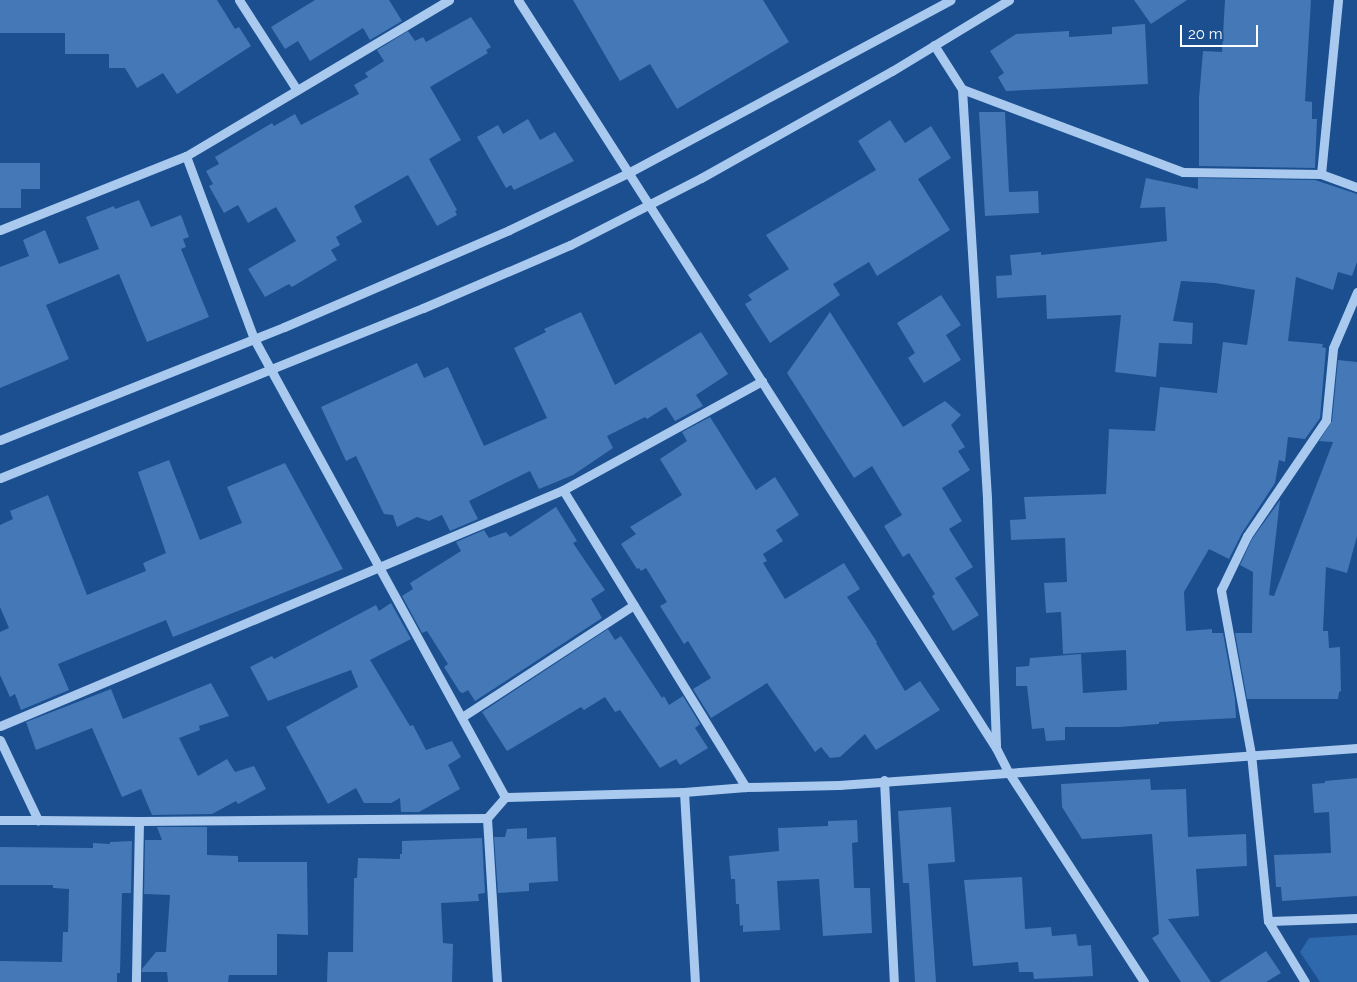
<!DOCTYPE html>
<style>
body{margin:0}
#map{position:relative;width:1357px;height:982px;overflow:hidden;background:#1b4f8f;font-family:Raleway,sans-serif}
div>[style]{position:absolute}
.green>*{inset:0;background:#2e69ad}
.building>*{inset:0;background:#4478b7}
.minor>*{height:9px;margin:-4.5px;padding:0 4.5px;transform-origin:4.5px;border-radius:4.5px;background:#a9c9ee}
span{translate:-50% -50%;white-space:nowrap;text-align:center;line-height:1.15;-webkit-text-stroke:4px #1b4f8f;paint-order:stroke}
.scale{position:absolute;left:1180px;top:25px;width:78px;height:22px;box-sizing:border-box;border:2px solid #fff;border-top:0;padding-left:6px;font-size:15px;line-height:18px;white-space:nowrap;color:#fff;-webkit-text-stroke:4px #1b4f8f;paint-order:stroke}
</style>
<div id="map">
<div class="green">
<div style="clip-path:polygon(1357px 935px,1357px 982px,1320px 982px,1300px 952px,1309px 938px)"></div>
</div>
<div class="building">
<div style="clip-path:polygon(0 0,217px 0,235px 29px,239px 27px,251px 46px,177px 94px,163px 73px,137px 88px,125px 68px,109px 68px,109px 54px,65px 54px,65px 33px,0 33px)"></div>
<div style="clip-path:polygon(315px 0,389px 0,402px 21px,370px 40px,363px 28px,310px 61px,298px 41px,285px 49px,271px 27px)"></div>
<div style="clip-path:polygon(573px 0,763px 0,789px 42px,677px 109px,650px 64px,620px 81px)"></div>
<div style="clip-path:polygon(1134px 0,1187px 0,1151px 24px)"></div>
<div style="clip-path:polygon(1225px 0,1311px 0,1305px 101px,1312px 102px,1312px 119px,1317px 119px,1315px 168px,1199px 166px,1199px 98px,1203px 51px,1222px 52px)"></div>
<div style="clip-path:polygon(471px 17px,491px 47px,486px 50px,488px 53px,430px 87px,461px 140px,429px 159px,457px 210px,455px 211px,457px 215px,437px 226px,408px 175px,354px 206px,362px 222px,336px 237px,340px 245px,331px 250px,337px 260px,292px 287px,289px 284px,265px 297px,248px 269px,296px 241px,276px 207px,248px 223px,238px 205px,224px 213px,209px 186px,213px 184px,206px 171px,219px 164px,215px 157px,272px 123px,274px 126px,295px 114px,301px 125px,359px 94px,354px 85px,368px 77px,365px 73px,384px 61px,377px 50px,408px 31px,415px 41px,423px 37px,426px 42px)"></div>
<div style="clip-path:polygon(1145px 24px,1148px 84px,1006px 91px,998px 77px,1004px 73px,990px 51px,1016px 34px,1069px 31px,1069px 37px,1112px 34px,1112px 27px)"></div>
<div style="clip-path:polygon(979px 112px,1005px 112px,1009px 192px,1038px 191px,1039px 213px,985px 216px)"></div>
<div style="clip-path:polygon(528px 119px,540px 140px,555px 132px,574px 161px,514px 190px,511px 185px,506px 188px,477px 137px,498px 125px,503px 134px)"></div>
<div style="clip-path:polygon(890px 120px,905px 143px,931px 126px,951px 158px,918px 179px,950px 230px,877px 276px,869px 262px,833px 284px,840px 295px,770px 343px,745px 304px,752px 300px,748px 295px,789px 269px,766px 235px,876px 170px,858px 141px)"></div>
<div style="clip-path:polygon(0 163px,40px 163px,40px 189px,21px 189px,21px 208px,0 208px)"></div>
<div style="clip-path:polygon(1146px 178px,1198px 189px,1198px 178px,1315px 180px,1357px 194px,1357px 262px,1352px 276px,1338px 272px,1333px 290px,1296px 277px,1288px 341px,1323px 344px,1322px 347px,1326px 348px,1320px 418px,1305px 439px,1288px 437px,1285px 462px,1279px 460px,1275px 483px,1242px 533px,1229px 559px,1209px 549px,1184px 592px,1186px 631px,1212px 629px,1212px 633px,1223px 633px,1235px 699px,1236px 718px,1159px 722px,1159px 724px,1119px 727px,1065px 727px,1065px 740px,1046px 741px,1044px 728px,1032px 729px,1027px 686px,1016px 686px,1016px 667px,1029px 666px,1030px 658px,1081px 654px,1083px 693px,1127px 690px,1126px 650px,1063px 654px,1061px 612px,1046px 613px,1044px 583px,1067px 582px,1065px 538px,1011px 540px,1010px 520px,1026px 519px,1024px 497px,1106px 494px,1109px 429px,1155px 431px,1160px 387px,1217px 393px,1223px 342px,1247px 345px,1255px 290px,1215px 283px,1181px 281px,1173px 321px,1193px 323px,1192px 344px,1159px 343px,1156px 377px,1115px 372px,1121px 315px,1047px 319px,1046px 295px,997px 298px,996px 276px,1012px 275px,1010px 255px,1041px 252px,1041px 255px,1167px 241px,1165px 207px,1140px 208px)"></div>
<div style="clip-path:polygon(139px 200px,151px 227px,181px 215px,189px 237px,183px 239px,186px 247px,181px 249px,209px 317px,147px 342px,119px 274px,46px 305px,69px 359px,0 388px,0 267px,29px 256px,23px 240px,45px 230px,59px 264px,99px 249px,86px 217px,114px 206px,115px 209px)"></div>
<div style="clip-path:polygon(941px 295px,961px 325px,946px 335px,961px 360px,924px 383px,908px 358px,915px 353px,897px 323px)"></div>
<div style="clip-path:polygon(581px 312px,615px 385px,701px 332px,728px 374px,696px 395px,703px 406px,675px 421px,666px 407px,647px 419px,645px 417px,607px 436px,613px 448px,573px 475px,539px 489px,530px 471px,469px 501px,478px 519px,450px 531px,442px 515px,429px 521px,417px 517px,397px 527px,393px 515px,384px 514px,356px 456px,346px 461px,321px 407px,417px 363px,424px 378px,448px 367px,484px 446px,547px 418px,514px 348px,546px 332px,544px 329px)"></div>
<div style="clip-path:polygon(830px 312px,903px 427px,945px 401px,961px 415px,951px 425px,965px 447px,958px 451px,970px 470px,942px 488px,962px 521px,949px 529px,973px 567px,955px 578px,979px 615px,953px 631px,932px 596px,935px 594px,909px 553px,903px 557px,884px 526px,902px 515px,872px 466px,854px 478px,787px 373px)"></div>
<div style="clip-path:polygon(1338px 360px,1357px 362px,1357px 536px,1347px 573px,1326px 567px,1323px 631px,1328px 631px,1329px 648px,1340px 647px,1341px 691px,1339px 692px,1338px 699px,1247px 699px,1235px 633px,1252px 633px,1253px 572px,1240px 565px,1252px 539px,1280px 500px,1269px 595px,1274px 596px,1333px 442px,1319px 441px,1332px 421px)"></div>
<div style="clip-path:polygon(710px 417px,756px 490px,775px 477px,799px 515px,776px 530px,783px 541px,763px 554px,767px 561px,763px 563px,785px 599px,844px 563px,860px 589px,847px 597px,877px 642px,876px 643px,905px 691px,920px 681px,940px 710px,876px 750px,865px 734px,840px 757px,830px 758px,821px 747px,815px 752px,767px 683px,711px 718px,693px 689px,711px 678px,688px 641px,684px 644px,660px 606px,667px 602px,646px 568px,641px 571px,639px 568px,637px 569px,621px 544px,636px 534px,630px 527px,682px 495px,660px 459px,687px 441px,682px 432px)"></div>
<div style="clip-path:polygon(169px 460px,200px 540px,242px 523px,227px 487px,285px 463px,343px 569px,173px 637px,166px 620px,58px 664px,69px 690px,21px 710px,15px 694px,10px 697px,0 675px,0 632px,9px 628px,0 607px,0 525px,13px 519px,10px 511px,48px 495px,87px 595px,146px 571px,143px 563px,166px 553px,138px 472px)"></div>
<div style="clip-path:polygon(556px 507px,577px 541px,573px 543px,605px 590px,591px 599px,602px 618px,475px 701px,468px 690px,463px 693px,460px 692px,444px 667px,448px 664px,427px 631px,422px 633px,402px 596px,413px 589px,410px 583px,461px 551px,456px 542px,484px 530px,489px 538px,506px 532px,510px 537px)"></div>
<div style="clip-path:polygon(391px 603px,411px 639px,370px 660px,410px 726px,413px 725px,426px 750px,452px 741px,461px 757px,448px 765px,460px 789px,419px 812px,401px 812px,400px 798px,391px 803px,364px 803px,356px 788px,328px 804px,286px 727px,358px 687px,351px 670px,268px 701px,250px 667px,272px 656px,274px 659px,376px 605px,379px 611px)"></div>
<div style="clip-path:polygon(608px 629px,615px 640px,621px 636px,662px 698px,664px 696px,669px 705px,683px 696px,700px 724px,695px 728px,708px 748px,680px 765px,676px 759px,660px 768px,620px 710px,615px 712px,605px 697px,584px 710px,581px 707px,507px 751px,482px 712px)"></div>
<div style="clip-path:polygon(211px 683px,229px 716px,199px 726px,200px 730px,179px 738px,198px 776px,227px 759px,235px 772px,254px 766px,266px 789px,238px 804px,236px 801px,212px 814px,152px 815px,141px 789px,122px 797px,92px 728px,36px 750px,26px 722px,111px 689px,123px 719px)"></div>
<div style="clip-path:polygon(1357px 778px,1357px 896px,1282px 901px,1281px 887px,1276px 887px,1274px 855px,1331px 853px,1329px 812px,1314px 813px,1312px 784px,1325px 783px,1325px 781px)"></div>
<div style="clip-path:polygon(1150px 779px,1151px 790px,1186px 789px,1188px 837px,1246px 834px,1247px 866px,1196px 869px,1199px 916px,1168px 919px,1211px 982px,1181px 982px,1152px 938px,1159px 934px,1152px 834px,1082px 839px,1062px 807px,1061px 784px)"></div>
<div style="clip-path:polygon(951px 807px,955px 862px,928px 864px,936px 982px,915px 982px,909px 883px,903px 883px,898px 811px)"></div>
<div style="clip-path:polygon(857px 820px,858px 842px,852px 843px,854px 888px,870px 888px,872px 933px,823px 936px,819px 879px,777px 881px,780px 930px,743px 932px,743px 925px,740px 926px,739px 904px,736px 904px,735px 879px,731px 879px,729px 856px,779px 851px,778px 828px,828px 826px,828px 821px)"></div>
<div style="clip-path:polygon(157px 827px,207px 827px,207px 855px,238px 856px,238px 862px,307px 862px,308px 935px,277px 934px,277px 975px,229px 975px,228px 982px,168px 982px,167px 972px,142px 972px,142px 969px,156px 952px,166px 952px,170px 895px,144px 894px,145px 840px,162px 840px)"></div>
<div style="clip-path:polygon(527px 828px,527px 839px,556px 837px,558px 881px,529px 883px,529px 891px,498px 893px,494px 837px,505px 837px,507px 829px)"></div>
<div style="clip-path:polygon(482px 838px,485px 893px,478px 894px,479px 901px,441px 903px,443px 943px,453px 944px,452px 982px,327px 982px,328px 952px,353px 952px,354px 878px,357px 878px,358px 858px,400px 859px,400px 854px,402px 854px,402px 841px)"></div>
<div style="clip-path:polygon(132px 841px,131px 893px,122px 893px,120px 973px,117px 973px,117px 982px,0 982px,0 961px,62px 962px,63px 932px,68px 932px,69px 889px,53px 888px,53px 885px,0 885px,0 847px,93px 848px,93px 843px,110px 844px,110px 842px)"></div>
<div style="clip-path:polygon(1022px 877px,1025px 929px,1051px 927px,1052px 936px,1076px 934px,1078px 946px,1091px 945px,1093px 976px,1034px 979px,1033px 972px,1019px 972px,1018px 962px,973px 966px,964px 880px)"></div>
<div style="clip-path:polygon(1266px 951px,1281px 973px,1266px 982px,1219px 982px)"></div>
</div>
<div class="minor">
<div style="left:239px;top:0;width:107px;rotate:57.2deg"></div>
<div style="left:518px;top:0;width:888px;rotate:57.42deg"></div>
<div style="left:996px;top:748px;width:28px;rotate:63deg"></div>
<div style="left:1009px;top:773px;width:249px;rotate:57.1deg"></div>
<div style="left:934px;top:45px;width:52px;rotate:57.5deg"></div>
<div style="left:962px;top:89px;width:236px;rotate:20.6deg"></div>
<div style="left:1183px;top:172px;width:138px;rotate:0.8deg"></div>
<div style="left:1321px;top:174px;width:38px;rotate:20deg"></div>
<div style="left:962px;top:89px;width:411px;rotate:86.5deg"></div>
<div style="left:987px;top:499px;width:247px;rotate:87.9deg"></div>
<div style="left:186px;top:156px;width:195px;rotate:69.6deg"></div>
<div style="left:254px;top:339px;width:522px;rotate:61.28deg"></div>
<div style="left:1321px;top:174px;width:175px;rotate:-84.4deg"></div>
<div style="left:0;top:230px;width:200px;rotate:-21.7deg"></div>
<div style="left:186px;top:156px;width:306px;rotate:-30.7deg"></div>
<div style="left:0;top:440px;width:306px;rotate:-21.7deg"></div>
<div style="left:284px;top:327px;width:245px;rotate:-23.3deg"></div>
<div style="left:509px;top:230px;width:132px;rotate:-25.6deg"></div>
<div style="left:628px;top:173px;width:366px;rotate:-28.2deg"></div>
<div style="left:0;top:478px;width:456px;rotate:-21.9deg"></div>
<div style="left:423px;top:308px;width:160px;rotate:-23.2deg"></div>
<div style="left:570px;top:245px;width:147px;rotate:-27.1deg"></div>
<div style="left:701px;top:178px;width:219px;rotate:-29.3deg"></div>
<div style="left:892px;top:71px;width:137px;rotate:-31.3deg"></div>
<div style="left:563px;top:490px;width:349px;rotate:58.4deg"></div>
<div style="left:462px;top:717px;width:205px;rotate:-33.1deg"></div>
<div style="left:0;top:726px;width:610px;rotate:-22.74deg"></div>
<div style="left:563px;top:490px;width:227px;rotate:-28.7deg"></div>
<div style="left:0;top:740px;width:89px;rotate:64.6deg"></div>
<div style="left:38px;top:820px;width:101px;rotate:0.6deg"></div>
<div style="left:139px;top:821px;width:161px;rotate:91.1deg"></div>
<div style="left:884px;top:780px;width:202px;rotate:87.2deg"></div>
<div style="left:684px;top:792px;width:190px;rotate:86.7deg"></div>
<div style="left:0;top:820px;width:38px"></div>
<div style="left:139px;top:821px;width:348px;rotate:-0.5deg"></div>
<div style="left:1268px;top:921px;width:89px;rotate:-1.9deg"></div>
<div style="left:497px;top:982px;width:164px;rotate:-93.5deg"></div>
<div style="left:487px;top:818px;width:28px;rotate:-49deg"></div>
<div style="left:505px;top:797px;width:179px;rotate:-1.6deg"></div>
<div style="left:684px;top:792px;width:62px;rotate:-4.6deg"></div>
<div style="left:746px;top:787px;width:93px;rotate:-1.2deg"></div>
<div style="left:839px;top:785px;width:519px;rotate:-4.09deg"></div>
<div style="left:1305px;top:982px;width:71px;rotate:-121.2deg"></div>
<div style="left:1268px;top:921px;width:168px;rotate:-95.8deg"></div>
<div style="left:1251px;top:754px;width:167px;rotate:-100.4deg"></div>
<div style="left:1221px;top:590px;width:60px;rotate:-64.3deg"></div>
<div style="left:1247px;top:536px;width:140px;rotate:-55.7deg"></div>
<div style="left:1326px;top:420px;width:72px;rotate:-84.4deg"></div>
<div style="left:1333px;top:348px;width:61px;rotate:-66.8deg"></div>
</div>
<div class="scale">20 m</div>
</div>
